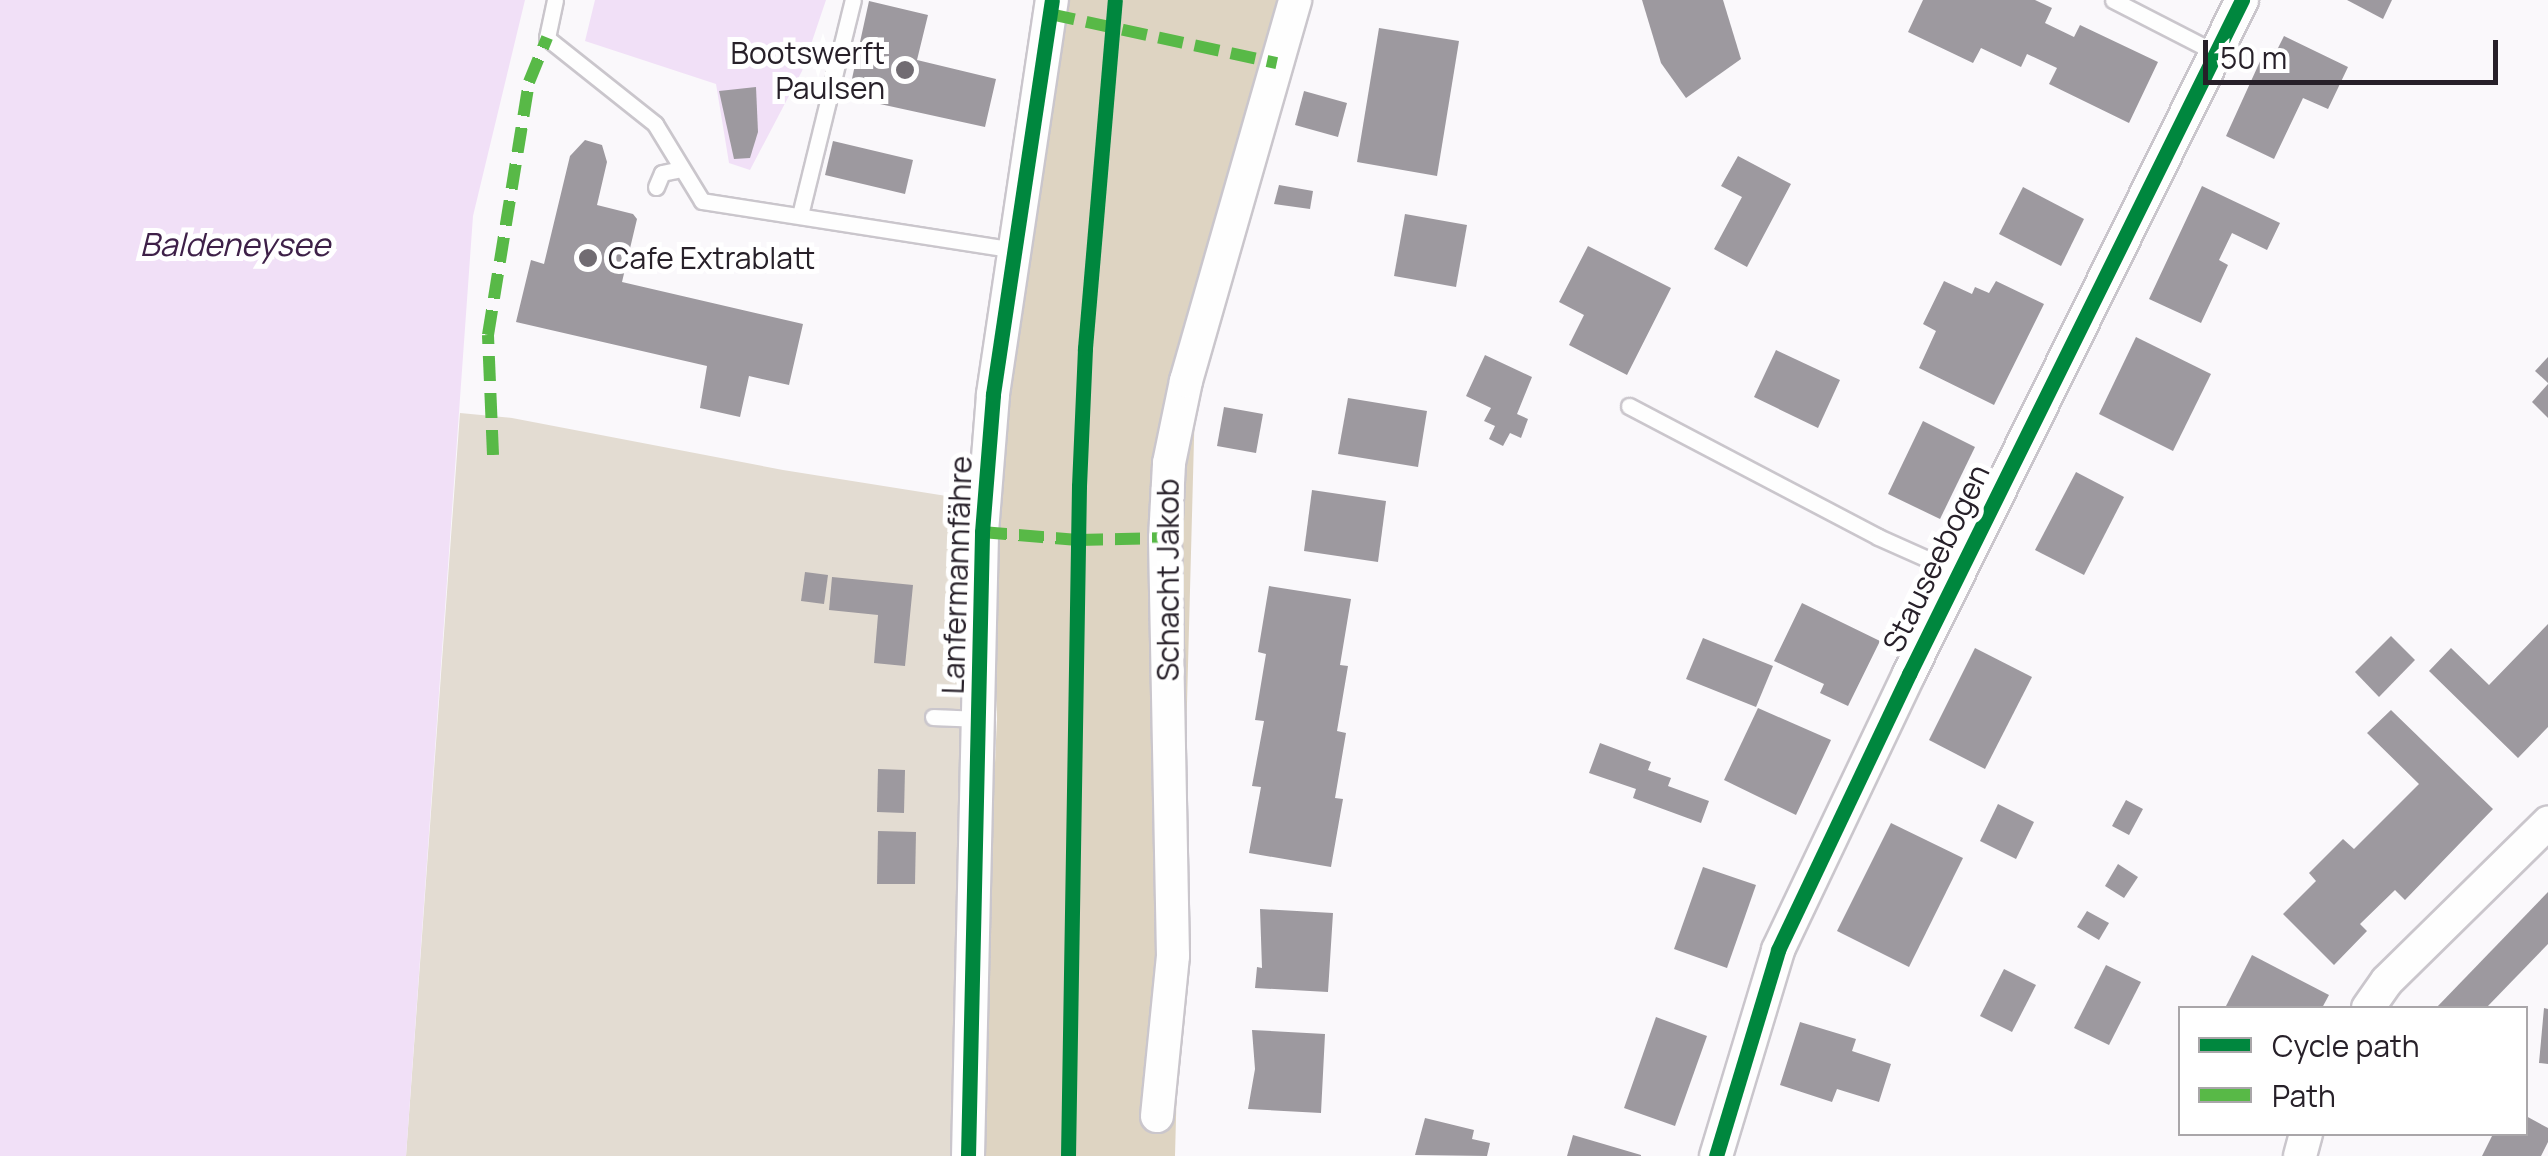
<!DOCTYPE html>
<meta charset="utf-8">
<style>
body{margin:0}
#map{position:relative;width:2548px;height:1156px;overflow:hidden;background:#faf8fb;font-family:Manrope,sans-serif}
div>[style]{position:absolute}
.green>*{inset:0;background:#e3dcd2}
.forest>*{inset:0;background:#ded4c2}
.water>*{inset:0;background:#f1e0f7}
.building>*{inset:0;background:#9d999f}
.roads{filter:drop-shadow(2px 0 #cac6cc) drop-shadow(-2px 0 #cac6cc) drop-shadow(0 2px #cac6cc) drop-shadow(0 -2px #cac6cc)}
.lane>*{height:15px;margin:-7.5px;padding:0 7.5px;transform-origin:7.5px;border-radius:7.5px;background:#fefefe}
.street>*{height:32px;margin:-16px;padding:0 16px;transform-origin:16px;border-radius:16px;background:#fefefe}
.quiet>*{height:12px;margin-top:-6px;transform-origin:0;background:repeating-linear-gradient(90deg,#58b947 0 25px,transparent 0 37px)}
.cycleway>*{height:15px;margin:-7.5px;padding:0 7.5px;transform-origin:7.5px;border-radius:7.5px;background:#00873e}
.dots>*{width:28px;height:28px;translate:-50% -50%;box-sizing:border-box;border:5px solid #fff;border-radius:50%}
span{translate:-50% -50%;white-space:nowrap;text-align:center;line-height:1.15;-webkit-text-stroke:10px #fff;paint-order:stroke}
.poi-label{font-size:30px;color:#272029}
.right{translate:-100% -50%;text-align:right}
.left{translate:0 -50%;text-align:left}
.street-label{font-size:30px;color:#272029}
.water-label{font-size:32px;color:#3e2048;font-style:italic}
.legend{position:absolute;left:2178px;top:1006px;width:350px;height:130px;box-sizing:border-box;background:#fff;border:2px solid #a9a6a9;margin:0;padding:12px 18px;list-style:none;font-size:30px;color:#272029}
.legend li{display:flex;align-items:center;gap:20px;height:50px}
.legend b{width:50px;border:2px solid #a9a6a9}
.scale{position:absolute;left:2203px;top:40px;width:295px;height:45px;box-sizing:border-box;border:5px solid #272029;border-top:0;padding-left:12px;font-size:30px;line-height:35px;white-space:nowrap;color:#272029;-webkit-text-stroke:8px #fff;paint-order:stroke}
</style>
<div id="map">
<div class="green">
<div style="clip-path:polygon(460px 413px,512px 418px,783px 470px,959px 498px,962px 713px,953px 1156px,406px 1156px)"></div>
</div>
<div class="forest">
<div style="clip-path:polygon(1058px 0,1308px 0,1195px 402px,1175px 1156px,977px 1156px,997px 719px,990px 513px)"></div>
</div>
<div class="water">
<div style="clip-path:polygon(0 0,525px 0,473px 216px,406px 1156px,0 1156px)"></div>
<div style="clip-path:polygon(595px 0,826px 0,802px 71px,750px 170px,729px 163px,716px 84px,585px 41px)"></div>
</div>
<div class="building">
<div style="clip-path:polygon(1642px 0,1723px 0,1741px 59px,1686px 98px,1661px 63px)"></div>
<div style="clip-path:polygon(1923px 0,2035px 0,2052px 8px,2045px 23px,2074px 37px,2080px 25px,2158px 62px,2129px 123px,2049px 84px,2057px 68px,2027px 54px,2021px 67px,1981px 48px,1973px 63px,1908px 32px)"></div>
<div style="clip-path:polygon(2347px 0,2392px 0,2383px 19px)"></div>
<div style="clip-path:polygon(869px 1px,928px 15px,917px 60px,996px 79px,985px 127px,848px 97px)"></div>
<div style="clip-path:polygon(1379px 28px,1459px 41px,1437px 176px,1357px 162px)"></div>
<div style="clip-path:polygon(2284px 36px,2348px 67px,2328px 109px,2303px 98px,2274px 159px,2226px 136px,2262px 57px,2271px 62px)"></div>
<div style="clip-path:polygon(756px 87px,758px 132px,750px 158px,734px 159px,719px 91px)"></div>
<div style="clip-path:polygon(1304px 91px,1347px 103px,1338px 137px,1295px 125px)"></div>
<div style="clip-path:polygon(585px 140px,602px 145px,607px 162px,597px 205px,633px 214px,637px 219px,622px 282px,803px 324px,789px 385px,749px 376px,740px 417px,700px 408px,707px 366px,516px 322px,531px 260px,544px 264px,570px 156px)"></div>
<div style="clip-path:polygon(833px 141px,913px 160px,905px 194px,825px 175px)"></div>
<div style="clip-path:polygon(1738px 156px,1791px 184px,1747px 267px,1714px 249px,1742px 197px,1721px 186px)"></div>
<div style="clip-path:polygon(1279px 185px,1313px 191px,1310px 209px,1274px 204px)"></div>
<div style="clip-path:polygon(2202px 186px,2280px 223px,2267px 250px,2232px 233px,2219px 260px,2228px 265px,2201px 323px,2149px 299px)"></div>
<div style="clip-path:polygon(2023px 187px,2084px 219px,2061px 266px,1999px 234px)"></div>
<div style="clip-path:polygon(1405px 214px,1467px 225px,1456px 287px,1394px 276px)"></div>
<div style="clip-path:polygon(1588px 246px,1671px 288px,1627px 375px,1569px 345px,1584px 315px,1559px 302px)"></div>
<div style="clip-path:polygon(1944px 281px,1972px 294px,1975px 287px,1989px 293px,1996px 281px,2044px 304px,1994px 405px,1919px 368px,1936px 331px,1923px 324px)"></div>
<div style="clip-path:polygon(2136px 337px,2211px 374px,2173px 451px,2099px 414px)"></div>
<div style="clip-path:polygon(1776px 350px,1840px 380px,1818px 428px,1754px 397px)"></div>
<div style="clip-path:polygon(1485px 355px,1532px 377px,1517px 414px,1528px 419px,1521px 438px,1510px 433px,1503px 446px,1489px 439px,1495px 426px,1484px 421px,1491px 408px,1466px 396px)"></div>
<div style="clip-path:polygon(2548px 357px,2548px 383px,2535px 371px)"></div>
<div style="clip-path:polygon(2548px 384px,2548px 418px,2532px 402px)"></div>
<div style="clip-path:polygon(1348px 398px,1427px 411px,1418px 467px,1338px 454px)"></div>
<div style="clip-path:polygon(1224px 407px,1263px 414px,1256px 453px,1217px 446px)"></div>
<div style="clip-path:polygon(1923px 421px,1975px 447px,1940px 519px,1888px 494px)"></div>
<div style="clip-path:polygon(2076px 472px,2124px 497px,2084px 575px,2035px 550px)"></div>
<div style="clip-path:polygon(1312px 490px,1386px 501px,1378px 562px,1304px 551px)"></div>
<div style="clip-path:polygon(805px 572px,828px 575px,824px 604px,801px 601px)"></div>
<div style="clip-path:polygon(832px 577px,913px 585px,905px 666px,874px 663px,878px 615px,829px 610px)"></div>
<div style="clip-path:polygon(1269px 586px,1351px 599px,1340px 665px,1348px 666px,1337px 731px,1346px 733px,1335px 798px,1343px 799px,1331px 867px,1249px 853px,1261px 787px,1252px 786px,1264px 721px,1255px 720px,1266px 654px,1258px 652px)"></div>
<div style="clip-path:polygon(1802px 603px,1880px 641px,1848px 706px,1820px 693px,1824px 684px,1774px 661px)"></div>
<div style="clip-path:polygon(2548px 624px,2548px 727px,2518px 758px,2429px 671px,2451px 648px,2489px 685px)"></div>
<div style="clip-path:polygon(2391px 636px,2415px 660px,2379px 697px,2355px 672px)"></div>
<div style="clip-path:polygon(1703px 638px,1773px 666px,1756px 707px,1686px 679px)"></div>
<div style="clip-path:polygon(1975px 648px,2032px 677px,1985px 769px,1929px 740px)"></div>
<div style="clip-path:polygon(1758px 708px,1831px 740px,1796px 815px,1724px 780px)"></div>
<div style="clip-path:polygon(2391px 710px,2493px 809px,2405px 900px,2395px 890px,2360px 924px,2367px 931px,2334px 965px,2283px 914px,2316px 881px,2309px 873px,2343px 839px,2354px 849px,2419px 784px,2367px 733px)"></div>
<div style="clip-path:polygon(1600px 743px,1651px 762px,1648px 770px,1671px 778px,1668px 786px,1709px 801px,1701px 823px,1633px 798px,1636px 789px,1589px 773px)"></div>
<div style="clip-path:polygon(878px 769px,905px 770px,904px 813px,877px 812px)"></div>
<div style="clip-path:polygon(2126px 800px,2143px 809px,2129px 835px,2112px 826px)"></div>
<div style="clip-path:polygon(1998px 804px,2034px 822px,2016px 859px,1980px 841px)"></div>
<div style="clip-path:polygon(1891px 823px,1963px 858px,1909px 967px,1837px 931px)"></div>
<div style="clip-path:polygon(878px 831px,916px 832px,915px 884px,877px 884px)"></div>
<div style="clip-path:polygon(2118px 864px,2138px 877px,2124px 898px,2105px 886px)"></div>
<div style="clip-path:polygon(1703px 867px,1756px 885px,1727px 968px,1674px 949px)"></div>
<div style="clip-path:polygon(2548px 892px,2548px 944px,2486px 1008px,2436px 1008px)"></div>
<div style="clip-path:polygon(1260px 909px,1333px 913px,1328px 992px,1255px 988px,1257px 967px,1262px 968px)"></div>
<div style="clip-path:polygon(2087px 911px,2109px 923px,2099px 940px,2077px 927px)"></div>
<div style="clip-path:polygon(2252px 955px,2329px 995px,2322px 1008px,2225px 1008px)"></div>
<div style="clip-path:polygon(2106px 965px,2141px 982px,2109px 1045px,2074px 1028px)"></div>
<div style="clip-path:polygon(2004px 969px,2036px 985px,2012px 1032px,1980px 1016px)"></div>
<div style="clip-path:polygon(2544px 1008px,2548px 1009px,2548px 1064px,2539px 1063px)"></div>
<div style="clip-path:polygon(1656px 1017px,1707px 1036px,1675px 1126px,1624px 1108px)"></div>
<div style="clip-path:polygon(1800px 1022px,1856px 1039px,1852px 1051px,1891px 1064px,1879px 1102px,1837px 1089px,1832px 1102px,1780px 1085px)"></div>
<div style="clip-path:polygon(1252px 1030px,1325px 1034px,1321px 1113px,1248px 1109px,1255px 1069px)"></div>
<div style="clip-path:polygon(2526px 1116px,2548px 1128px,2548px 1142px,2541px 1156px,2482px 1156px,2493px 1134px,2526px 1134px)"></div>
<div style="clip-path:polygon(1425px 1118px,1474px 1130px,1472px 1139px,1490px 1143px,1487px 1156px,1415px 1155px)"></div>
<div style="clip-path:polygon(1573px 1135px,1641px 1155px,1641px 1156px,1567px 1156px)"></div>
</div>
<div class="roads">
<div class="lane">
<div style="left:555px;top:0;width:39px;rotate:102deg"></div>
<div style="left:547px;top:38px;width:138px;rotate:38.5deg"></div>
<div style="left:655px;top:124px;width:90px;rotate:58.6deg"></div>
<div style="left:702px;top:201px;width:317px;rotate:8.9deg"></div>
<div style="left:2113px;top:0;width:116px;rotate:27.2deg"></div>
<div style="left:656px;top:187px;width:15px;rotate:-67deg"></div>
<div style="left:662px;top:173px;width:19px;rotate:-12deg"></div>
<div style="left:800px;top:215px;width:221px;rotate:-76.2deg"></div>
<div style="left:1629px;top:406px;width:281px;rotate:27.7deg"></div>
<div style="left:1878px;top:537px;width:89px;rotate:24deg"></div>
<div style="left:933px;top:717px;width:46px;rotate:2.5deg"></div>
</div>
<div class="street">
<div style="left:2368px;top:1008px;width:33px;rotate:-55deg"></div>
<div style="left:2387px;top:981px;width:226px;rotate:-44.5deg"></div>
<div style="left:1157px;top:1116px;width:161px;rotate:-84.3deg"></div>
<div style="left:1173px;top:956px;width:418px;rotate:-91.1deg"></div>
<div style="left:1165px;top:538px;width:75px;rotate:-86.9deg"></div>
<div style="left:1169px;top:463px;width:84px;rotate:-78.3deg"></div>
<div style="left:1186px;top:381px;width:396px;rotate:-74deg"></div>
<div style="left:968px;top:1156px;width:624px;rotate:-88.71deg"></div>
<div style="left:982px;top:532px;width:138px;rotate:-85.4deg"></div>
<div style="left:993px;top:394px;width:398px;rotate:-81.5deg"></div>
<div style="left:1716px;top:1156px;width:215px;rotate:-73.2deg"></div>
<div style="left:1778px;top:950px;width:306px;rotate:-64.6deg"></div>
<div style="left:1909px;top:674px;width:752px;rotate:-63.71deg"></div>
<div style="left:2300px;top:1156px;width:23px;rotate:-75deg"></div>
</div>
</div>
<div class="quiet">
<div style="left:1050px;top:14px;width:232px;rotate:12.2deg"></div>
<div style="left:493px;top:455px;width:120px;rotate:-92.4deg"></div>
<div style="left:488px;top:335px;width:256px;rotate:-80.8deg"></div>
<div style="left:529px;top:82px;width:48px;rotate:-67.8deg"></div>
<div style="left:982px;top:532px;width:96px;rotate:4.8deg"></div>
<div style="left:1078px;top:540px;width:87px;rotate:-1.3deg"></div>
</div>
<div class="cycleway">
<div style="left:968px;top:1156px;width:624px;rotate:-88.71deg"></div>
<div style="left:982px;top:532px;width:138px;rotate:-85.4deg"></div>
<div style="left:993px;top:394px;width:398px;rotate:-81.5deg"></div>
<div style="left:1068px;top:1156px;width:670px;rotate:-89.06deg"></div>
<div style="left:1079px;top:486px;width:138px;rotate:-87.5deg"></div>
<div style="left:1085px;top:348px;width:349px;rotate:-85.1deg"></div>
<div style="left:1716px;top:1156px;width:215px;rotate:-73.2deg"></div>
<div style="left:1778px;top:950px;width:306px;rotate:-64.6deg"></div>
<div style="left:1909px;top:674px;width:752px;rotate:-63.71deg"></div>
</div>
<div class="dots">
<div style="left:905px;top:70px;background:#716c72"></div>
<div style="left:588px;top:258px;background:#716c72"></div>
</div>
<div class="poi-label">
<span class="right" style="left:885px;top:70px">Bootswerft<br>Paulsen</span>
<span class="left" style="left:608px;top:258px">Cafe Extrablatt</span>
</div>
<div class="street-label">
<span style="left:1936px;top:558px;rotate:-64deg">Stauseebogen</span>
<span style="left:957px;top:575px;rotate:-88deg">Lanfermannfähre</span>
<span style="left:1168px;top:580px;rotate:-90deg">Schacht Jakob</span>
</div>
<div class="water-label">
<span style="left:235px;top:244px">Baldeneysee</span>
</div>
<ul class="legend">
<li><b style="height:12px;background:#00873e"></b>Cycle path</li>
<li><b style="height:12px;background:#58b947"></b>Path</li>
</ul>
<div class="scale">50 m</div>
</div>
